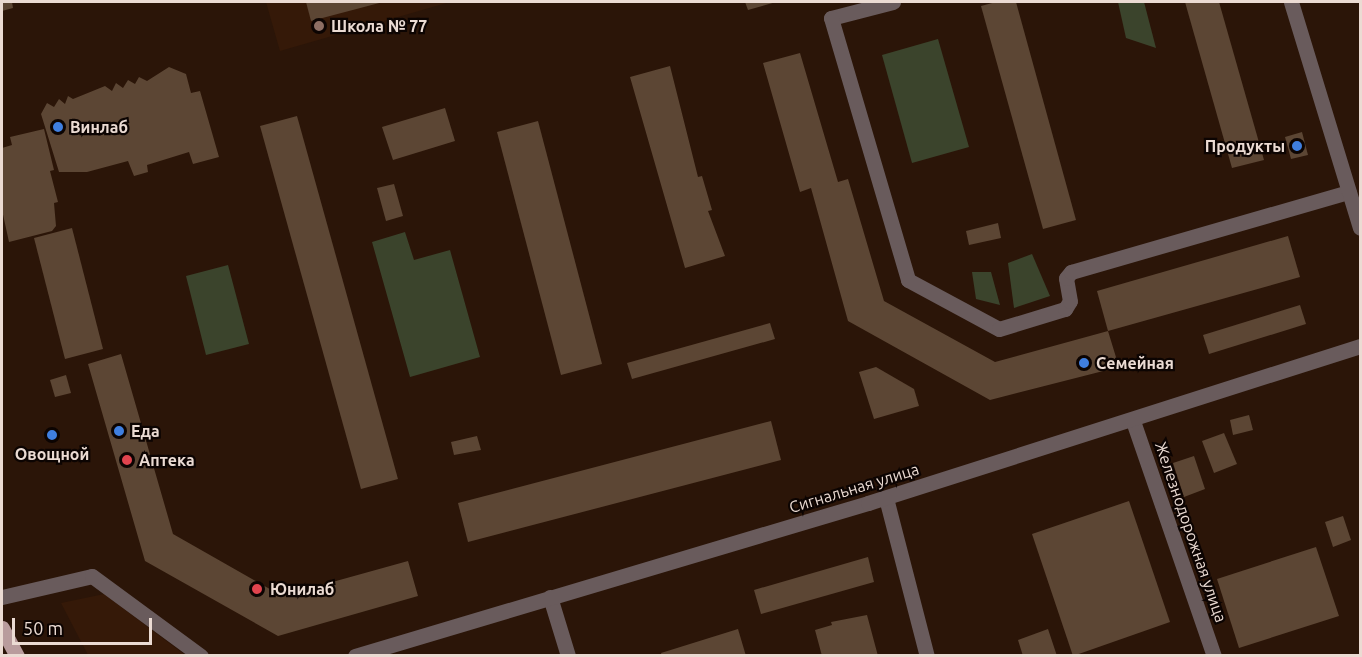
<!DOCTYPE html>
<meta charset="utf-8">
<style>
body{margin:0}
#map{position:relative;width:1362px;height:657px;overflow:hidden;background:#2b1508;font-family:Ubuntu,sans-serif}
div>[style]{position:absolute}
.built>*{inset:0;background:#351908}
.green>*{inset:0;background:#3b442c}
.building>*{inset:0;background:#5c4634}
.minor>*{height:15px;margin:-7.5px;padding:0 7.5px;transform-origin:7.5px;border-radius:7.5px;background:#695b5c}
.tertiary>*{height:15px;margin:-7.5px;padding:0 7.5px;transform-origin:7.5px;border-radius:7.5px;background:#695b5c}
.primary>*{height:15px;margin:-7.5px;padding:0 7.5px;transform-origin:7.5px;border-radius:7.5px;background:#b99c9d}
.dots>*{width:16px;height:16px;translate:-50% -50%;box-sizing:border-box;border:3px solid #0c0402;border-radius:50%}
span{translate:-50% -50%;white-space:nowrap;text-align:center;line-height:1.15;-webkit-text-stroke:4.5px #0c0402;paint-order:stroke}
.poi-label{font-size:16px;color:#ebdbd3;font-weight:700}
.left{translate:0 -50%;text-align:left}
.right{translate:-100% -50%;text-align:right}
.street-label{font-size:16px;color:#ebdbd3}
.frame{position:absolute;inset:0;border:3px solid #ebdbd3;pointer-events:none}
.scale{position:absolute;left:12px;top:618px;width:140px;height:27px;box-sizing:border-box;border:3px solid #ebdbd3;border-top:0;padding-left:8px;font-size:18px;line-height:21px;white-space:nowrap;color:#ebdbd3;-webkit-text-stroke:4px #0c0402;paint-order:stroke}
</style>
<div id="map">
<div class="built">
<div style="clip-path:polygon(266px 2px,450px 2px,280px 51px)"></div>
<div style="clip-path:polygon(104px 594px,185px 655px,88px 655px,61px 603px)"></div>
</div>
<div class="green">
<div style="clip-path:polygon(1118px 2px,1144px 2px,1156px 48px,1126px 38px)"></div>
<div style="clip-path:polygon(938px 39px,969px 147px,912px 163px,882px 55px)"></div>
<div style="clip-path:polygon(405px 232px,414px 260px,450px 250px,480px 357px,410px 377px,372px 242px)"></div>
<div style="clip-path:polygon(1032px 254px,1050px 296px,1014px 308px,1008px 263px)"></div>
<div style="clip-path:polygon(228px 265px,249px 344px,206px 355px,186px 276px)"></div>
<div style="clip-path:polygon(972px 272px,991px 272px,1000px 305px,976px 299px)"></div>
</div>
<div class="building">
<div style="clip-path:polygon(2px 2px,12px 2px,13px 8px,2px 11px)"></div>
<div style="clip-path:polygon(306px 2px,383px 2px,311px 21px)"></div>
<div style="clip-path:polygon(745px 2px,776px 2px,748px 10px)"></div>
<div style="clip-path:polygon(996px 2px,1016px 2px,1076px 220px,1043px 229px,981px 6px)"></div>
<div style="clip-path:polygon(1185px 2px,1219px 2px,1264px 160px,1232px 168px)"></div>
<div style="clip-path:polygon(800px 53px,838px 182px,848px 179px,884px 301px,995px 362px,1108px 331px,1119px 367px,990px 400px,848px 321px,811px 188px,800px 192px,763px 63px)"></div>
<div style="clip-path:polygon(670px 66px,698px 177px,702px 176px,712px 210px,708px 211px,725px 256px,685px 268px,630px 77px)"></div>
<div style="clip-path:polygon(169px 67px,186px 74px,191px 93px,200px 91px,219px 157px,193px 164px,189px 152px,147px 165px,148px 172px,134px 176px,128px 161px,87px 172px,59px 172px,41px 114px,47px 103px,54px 107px,59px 99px,65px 104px,68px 96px,73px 99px,105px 86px,112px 91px,116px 83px,123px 88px,128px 80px,135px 84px,139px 77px,147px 81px)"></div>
<div style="clip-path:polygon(445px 108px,455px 141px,393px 160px,382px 127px)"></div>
<div style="clip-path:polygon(297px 116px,398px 479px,361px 489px,260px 126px)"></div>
<div style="clip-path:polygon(538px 121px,602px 364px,561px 375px,497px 132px)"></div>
<div style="clip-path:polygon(44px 129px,54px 170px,50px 171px,58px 202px,54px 203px,56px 226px,52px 231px,9px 242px,2px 210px,2px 148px,12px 145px,10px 137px)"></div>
<div style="clip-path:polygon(1302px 132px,1308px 155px,1291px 159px,1285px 137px)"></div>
<div style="clip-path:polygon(394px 184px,403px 216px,386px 221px,377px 188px)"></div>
<div style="clip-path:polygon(998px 223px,1001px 238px,969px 245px,966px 231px)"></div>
<div style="clip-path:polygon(72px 228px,103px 349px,65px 359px,34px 238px)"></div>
<div style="clip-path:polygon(1288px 236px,1300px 277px,1108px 331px,1097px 291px)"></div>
<div style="clip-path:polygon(1300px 305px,1306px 324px,1209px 354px,1203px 335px)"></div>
<div style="clip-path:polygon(770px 323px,775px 339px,632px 379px,627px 363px)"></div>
<div style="clip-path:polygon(121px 354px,173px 534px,282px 596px,408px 561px,418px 596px,278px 636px,145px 561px,88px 364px)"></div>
<div style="clip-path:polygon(876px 367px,914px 389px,919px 406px,874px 419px,859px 372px)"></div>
<div style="clip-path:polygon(66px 375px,71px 393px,55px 397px,50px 380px)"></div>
<div style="clip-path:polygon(1249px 415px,1253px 430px,1233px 435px,1230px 420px)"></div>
<div style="clip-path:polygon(771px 421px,781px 460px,468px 542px,458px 503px)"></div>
<div style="clip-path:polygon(1224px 433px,1237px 464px,1214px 473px,1202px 441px)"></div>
<div style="clip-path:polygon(477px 436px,481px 450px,454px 455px,451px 442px)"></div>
<div style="clip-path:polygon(1194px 456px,1205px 489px,1184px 497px,1173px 463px)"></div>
<div style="clip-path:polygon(1129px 501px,1170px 622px,1073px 656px,1032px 534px)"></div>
<div style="clip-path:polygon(1343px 516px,1351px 540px,1333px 547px,1325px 522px)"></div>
<div style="clip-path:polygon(1316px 547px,1339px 616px,1239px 648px,1217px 579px)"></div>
<div style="clip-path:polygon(868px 557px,874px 582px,761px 614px,754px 590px)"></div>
<div style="clip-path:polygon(867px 615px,878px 656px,822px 656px,815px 630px,832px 625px,831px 622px)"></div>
<div style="clip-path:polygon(738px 629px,746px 656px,662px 656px,661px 653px)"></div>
<div style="clip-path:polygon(1048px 629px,1057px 656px,1023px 656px,1018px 640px)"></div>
</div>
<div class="minor">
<div style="left:893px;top:2px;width:64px;rotate:165.5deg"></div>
<div style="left:831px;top:18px;width:273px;rotate:73.6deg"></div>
<div style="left:908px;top:280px;width:103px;rotate:28.3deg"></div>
<div style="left:999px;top:329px;width:69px;rotate:-16.9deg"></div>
<div style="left:1065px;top:309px;width:9px;rotate:-58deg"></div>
<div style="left:1070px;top:301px;width:23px;rotate:-100deg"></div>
<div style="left:1066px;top:278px;width:8px;rotate:-50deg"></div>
<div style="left:1071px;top:272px;width:289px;rotate:-16.1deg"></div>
<div style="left:1133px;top:421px;width:249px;rotate:71deg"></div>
<div style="left:886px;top:498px;width:163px;rotate:75.5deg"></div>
<div style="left:550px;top:597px;width:62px;rotate:73deg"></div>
</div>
<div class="tertiary">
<div style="left:1291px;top:2px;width:236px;rotate:73deg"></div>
<div style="left:2px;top:597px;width:92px;rotate:-13.1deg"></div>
<div style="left:92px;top:576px;width:135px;rotate:36.3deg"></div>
<div style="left:355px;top:656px;width:535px;rotate:-16.61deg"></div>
<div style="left:868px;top:503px;width:516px;rotate:-17.7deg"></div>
</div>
<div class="primary">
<div style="left:2px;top:628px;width:32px;rotate:62deg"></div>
</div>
<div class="dots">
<div style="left:319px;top:26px;background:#8d6e63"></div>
<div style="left:58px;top:127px;background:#3f7fe0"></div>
<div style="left:1297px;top:146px;background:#3f7fe0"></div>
<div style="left:1084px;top:363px;background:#3f7fe0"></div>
<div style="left:119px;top:431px;background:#3f7fe0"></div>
<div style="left:52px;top:435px;background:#3f7fe0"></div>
<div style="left:127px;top:460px;background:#e0444e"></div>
<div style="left:257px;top:589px;background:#e0444e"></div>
</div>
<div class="poi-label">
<span class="left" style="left:331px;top:26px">Школа № 77</span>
<span class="left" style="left:70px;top:127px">Винлаб</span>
<span class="right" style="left:1285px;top:146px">Продукты</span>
<span class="left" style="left:1096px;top:363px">Семейная</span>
<span class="left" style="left:131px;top:431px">Еда</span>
<span style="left:52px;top:454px">Овощной</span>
<span class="left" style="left:139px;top:460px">Аптека</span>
<span class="left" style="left:270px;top:589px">Юнилаб</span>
</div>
<div class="street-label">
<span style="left:854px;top:488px;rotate:-17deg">Сигнальная улица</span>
<span style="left:1191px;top:532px;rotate:71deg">Железнодорожная улица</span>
</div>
<div class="frame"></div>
<div class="scale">50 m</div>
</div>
